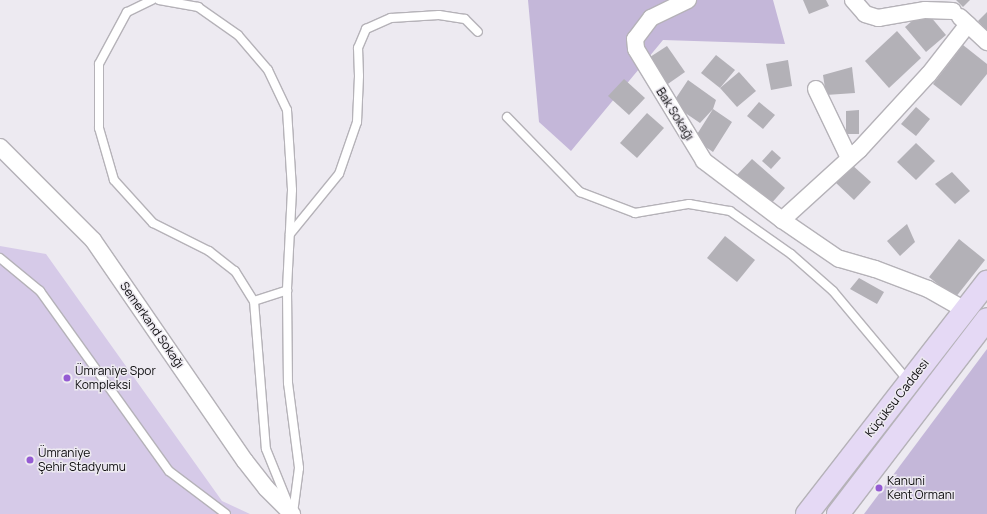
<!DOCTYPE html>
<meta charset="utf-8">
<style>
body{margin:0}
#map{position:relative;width:987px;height:514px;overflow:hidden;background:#edeaf1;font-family:Manrope,sans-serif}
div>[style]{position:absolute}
.green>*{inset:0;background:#d6cae8}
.forest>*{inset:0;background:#c4b7d9}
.building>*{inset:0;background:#b3b1b7}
.roads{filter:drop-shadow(1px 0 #b5b2b8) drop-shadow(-1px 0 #b5b2b8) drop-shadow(0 1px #b5b2b8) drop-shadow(0 -1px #b5b2b8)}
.service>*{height:8px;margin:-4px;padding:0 4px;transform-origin:4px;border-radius:4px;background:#fff}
.minor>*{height:16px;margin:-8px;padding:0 8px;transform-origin:8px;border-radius:8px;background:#fff}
.primary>*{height:22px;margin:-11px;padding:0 11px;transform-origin:11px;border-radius:11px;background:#e5d9f5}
.dots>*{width:11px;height:11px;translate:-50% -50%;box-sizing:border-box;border:2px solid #edeaf1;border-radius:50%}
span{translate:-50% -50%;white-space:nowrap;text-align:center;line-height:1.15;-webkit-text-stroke:3px #edeaf1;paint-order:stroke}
.street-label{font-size:12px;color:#0c0b0d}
.poi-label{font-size:12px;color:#0c0b0d}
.left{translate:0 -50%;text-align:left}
</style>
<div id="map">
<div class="green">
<div style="clip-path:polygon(0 246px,46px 254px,222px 501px,250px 514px,0 514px)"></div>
</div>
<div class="forest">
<div style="clip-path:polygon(528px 0,773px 0,785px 44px,663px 40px,571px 151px,539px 122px)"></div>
<div style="clip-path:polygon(987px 349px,987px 514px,864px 514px)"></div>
</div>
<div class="building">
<div style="clip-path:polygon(803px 0,826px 0,829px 6px,809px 14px)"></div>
<div style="clip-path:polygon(956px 0,970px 0,963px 7px)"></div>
<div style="clip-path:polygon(925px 10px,946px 35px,926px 52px,905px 27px)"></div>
<div style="clip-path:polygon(987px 12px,987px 31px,978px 21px)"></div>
<div style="clip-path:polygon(897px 31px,921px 58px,889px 88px,865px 61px)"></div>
<div style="clip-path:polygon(963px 45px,987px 64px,987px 74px,961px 106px,933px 84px)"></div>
<div style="clip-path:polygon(667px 46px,685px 72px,665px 86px,647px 59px)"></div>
<div style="clip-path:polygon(716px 55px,735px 70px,720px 88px,701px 73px)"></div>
<div style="clip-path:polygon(788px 60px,792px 86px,771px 90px,766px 64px)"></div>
<div style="clip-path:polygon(852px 67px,855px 93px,826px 95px,823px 75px)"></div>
<div style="clip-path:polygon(739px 72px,756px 91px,737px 107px,720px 88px)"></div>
<div style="clip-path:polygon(624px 79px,645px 98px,629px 115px,608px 96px)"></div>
<div style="clip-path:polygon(688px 80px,716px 100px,713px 109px,732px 122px,713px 152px,694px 139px,713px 109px,700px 123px,672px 104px)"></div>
<div style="clip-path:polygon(759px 102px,775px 115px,763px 129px,747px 116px)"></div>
<div style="clip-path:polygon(916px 107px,930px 119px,916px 136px,901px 124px)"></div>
<div style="clip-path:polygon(859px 110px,859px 134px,846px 134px,846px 111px)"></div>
<div style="clip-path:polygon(647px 113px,664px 128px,637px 158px,620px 143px)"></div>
<div style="clip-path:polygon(916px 143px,935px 161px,916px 180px,897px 162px)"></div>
<div style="clip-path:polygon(772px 150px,781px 158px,771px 169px,762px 161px)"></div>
<div style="clip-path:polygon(752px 159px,785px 188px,769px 206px,736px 176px)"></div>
<div style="clip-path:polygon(851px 164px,871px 182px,854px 200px,835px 182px)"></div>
<div style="clip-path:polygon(952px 172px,970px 191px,955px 204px,935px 184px)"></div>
<div style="clip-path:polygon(907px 224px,915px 242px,900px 256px,887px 241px)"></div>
<div style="clip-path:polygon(725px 236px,755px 260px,737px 282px,707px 258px)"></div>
<div style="clip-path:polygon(959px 239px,985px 260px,955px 298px,929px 277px)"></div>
<div style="clip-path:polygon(859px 278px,884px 292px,877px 304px,850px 289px)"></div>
</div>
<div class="roads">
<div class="service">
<div style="left:152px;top:0;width:28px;rotate:154deg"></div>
<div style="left:127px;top:12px;width:59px;rotate:118.3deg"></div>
<div style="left:99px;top:64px;width:64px;rotate:90deg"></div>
<div style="left:99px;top:128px;width:54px;rotate:73.9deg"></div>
<div style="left:114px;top:180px;width:58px;rotate:47.8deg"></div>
<div style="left:153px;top:223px;width:63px;rotate:26.6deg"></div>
<div style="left:209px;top:251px;width:33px;rotate:38deg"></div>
<div style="left:235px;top:271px;width:36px;rotate:58deg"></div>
<div style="left:254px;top:301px;width:148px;rotate:85.4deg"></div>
<div style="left:266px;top:449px;width:61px;rotate:68deg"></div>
<div style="left:159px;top:0;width:40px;rotate:10deg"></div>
<div style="left:198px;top:7px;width:49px;rotate:35deg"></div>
<div style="left:238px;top:35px;width:46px;rotate:49.4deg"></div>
<div style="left:268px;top:70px;width:44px;rotate:64.6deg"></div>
<div style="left:287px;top:110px;width:80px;rotate:86.4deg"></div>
<div style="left:292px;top:190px;width:100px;rotate:92.9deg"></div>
<div style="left:287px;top:290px;width:93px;rotate:89.4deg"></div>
<div style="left:288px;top:383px;width:86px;rotate:82.6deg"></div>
<div style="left:299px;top:468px;width:45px;rotate:97.6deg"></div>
<div style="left:507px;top:117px;width:105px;rotate:45.8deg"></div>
<div style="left:580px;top:192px;width:59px;rotate:20.9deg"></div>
<div style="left:635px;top:213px;width:55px;rotate:-9.5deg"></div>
<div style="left:689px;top:204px;width:42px;rotate:9.7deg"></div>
<div style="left:730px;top:211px;width:75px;rotate:35.2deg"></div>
<div style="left:791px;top:254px;width:56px;rotate:41.4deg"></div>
<div style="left:833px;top:291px;width:119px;rotate:50.1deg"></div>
<div style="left:290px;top:234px;width:77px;rotate:-50.8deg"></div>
<div style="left:339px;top:174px;width:55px;rotate:-70.9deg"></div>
<div style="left:357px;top:122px;width:46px;rotate:-87.5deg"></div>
<div style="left:359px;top:76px;width:28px;rotate:-92deg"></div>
<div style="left:358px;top:48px;width:21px;rotate:-67deg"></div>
<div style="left:366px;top:29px;width:27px;rotate:-24deg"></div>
<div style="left:391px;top:18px;width:48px;rotate:-3.6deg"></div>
<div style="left:439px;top:15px;width:26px;rotate:9deg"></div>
<div style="left:465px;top:19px;width:18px;rotate:45deg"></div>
<div style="left:0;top:258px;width:52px;rotate:39.5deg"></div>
<div style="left:40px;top:291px;width:221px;rotate:54.4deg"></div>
<div style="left:169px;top:471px;width:71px;rotate:37deg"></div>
<div style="left:254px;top:301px;width:35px;rotate:-18deg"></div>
</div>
<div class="minor">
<div style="left:688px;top:0;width:41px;rotate:154.1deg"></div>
<div style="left:651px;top:18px;width:26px;rotate:127deg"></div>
<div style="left:635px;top:39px;width:10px;rotate:84deg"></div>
<div style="left:636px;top:49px;width:131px;rotate:58.7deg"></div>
<div style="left:704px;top:161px;width:98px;rotate:37.1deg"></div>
<div style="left:853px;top:0;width:18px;rotate:49deg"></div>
<div style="left:865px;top:14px;width:14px;rotate:17deg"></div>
<div style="left:878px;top:18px;width:48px;rotate:-9.7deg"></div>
<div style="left:925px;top:10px;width:28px;rotate:2deg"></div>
<div style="left:960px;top:17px;width:37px;rotate:43deg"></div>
<div style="left:816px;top:89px;width:76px;rotate:64.4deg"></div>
<div style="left:0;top:147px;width:132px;rotate:45deg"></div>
<div style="left:93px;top:240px;width:268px;rotate:55.5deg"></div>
<div style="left:245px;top:461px;width:34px;rotate:52deg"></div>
<div style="left:266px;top:488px;width:37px;rotate:45deg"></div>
<div style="left:965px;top:310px;width:43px;rotate:-150.4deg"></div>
<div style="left:928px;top:289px;width:57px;rotate:-159.3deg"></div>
<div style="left:875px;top:269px;width:37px;rotate:-164deg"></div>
<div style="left:839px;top:259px;width:69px;rotate:-145.6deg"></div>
<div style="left:782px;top:220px;width:104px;rotate:-42.3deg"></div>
<div style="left:859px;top:150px;width:103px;rotate:-47.4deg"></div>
<div style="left:929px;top:74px;width:63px;rotate:-52deg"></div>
</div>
<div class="primary">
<div style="left:807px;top:514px;width:294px;rotate:-52.2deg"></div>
<div style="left:838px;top:514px;width:245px;rotate:-52.6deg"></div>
</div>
</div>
<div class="dots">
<div style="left:67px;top:378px;background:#955bd3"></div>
<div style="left:30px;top:460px;background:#955bd3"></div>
<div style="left:879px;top:488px;background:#955bd3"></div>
</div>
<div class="street-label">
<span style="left:675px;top:114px;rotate:58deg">Bak Sokağı</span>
<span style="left:152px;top:325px;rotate:55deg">Semerkand Sokağı</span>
<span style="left:897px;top:398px;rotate:-52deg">Küçüksu Caddesi</span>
</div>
<div class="poi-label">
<span class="left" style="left:75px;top:378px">Ümraniye Spor<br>Kompleksi</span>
<span class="left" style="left:38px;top:460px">Ümraniye<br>Şehir Stadyumu</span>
<span class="left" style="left:887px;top:488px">Kanuni<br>Kent Ormanı</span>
</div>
</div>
